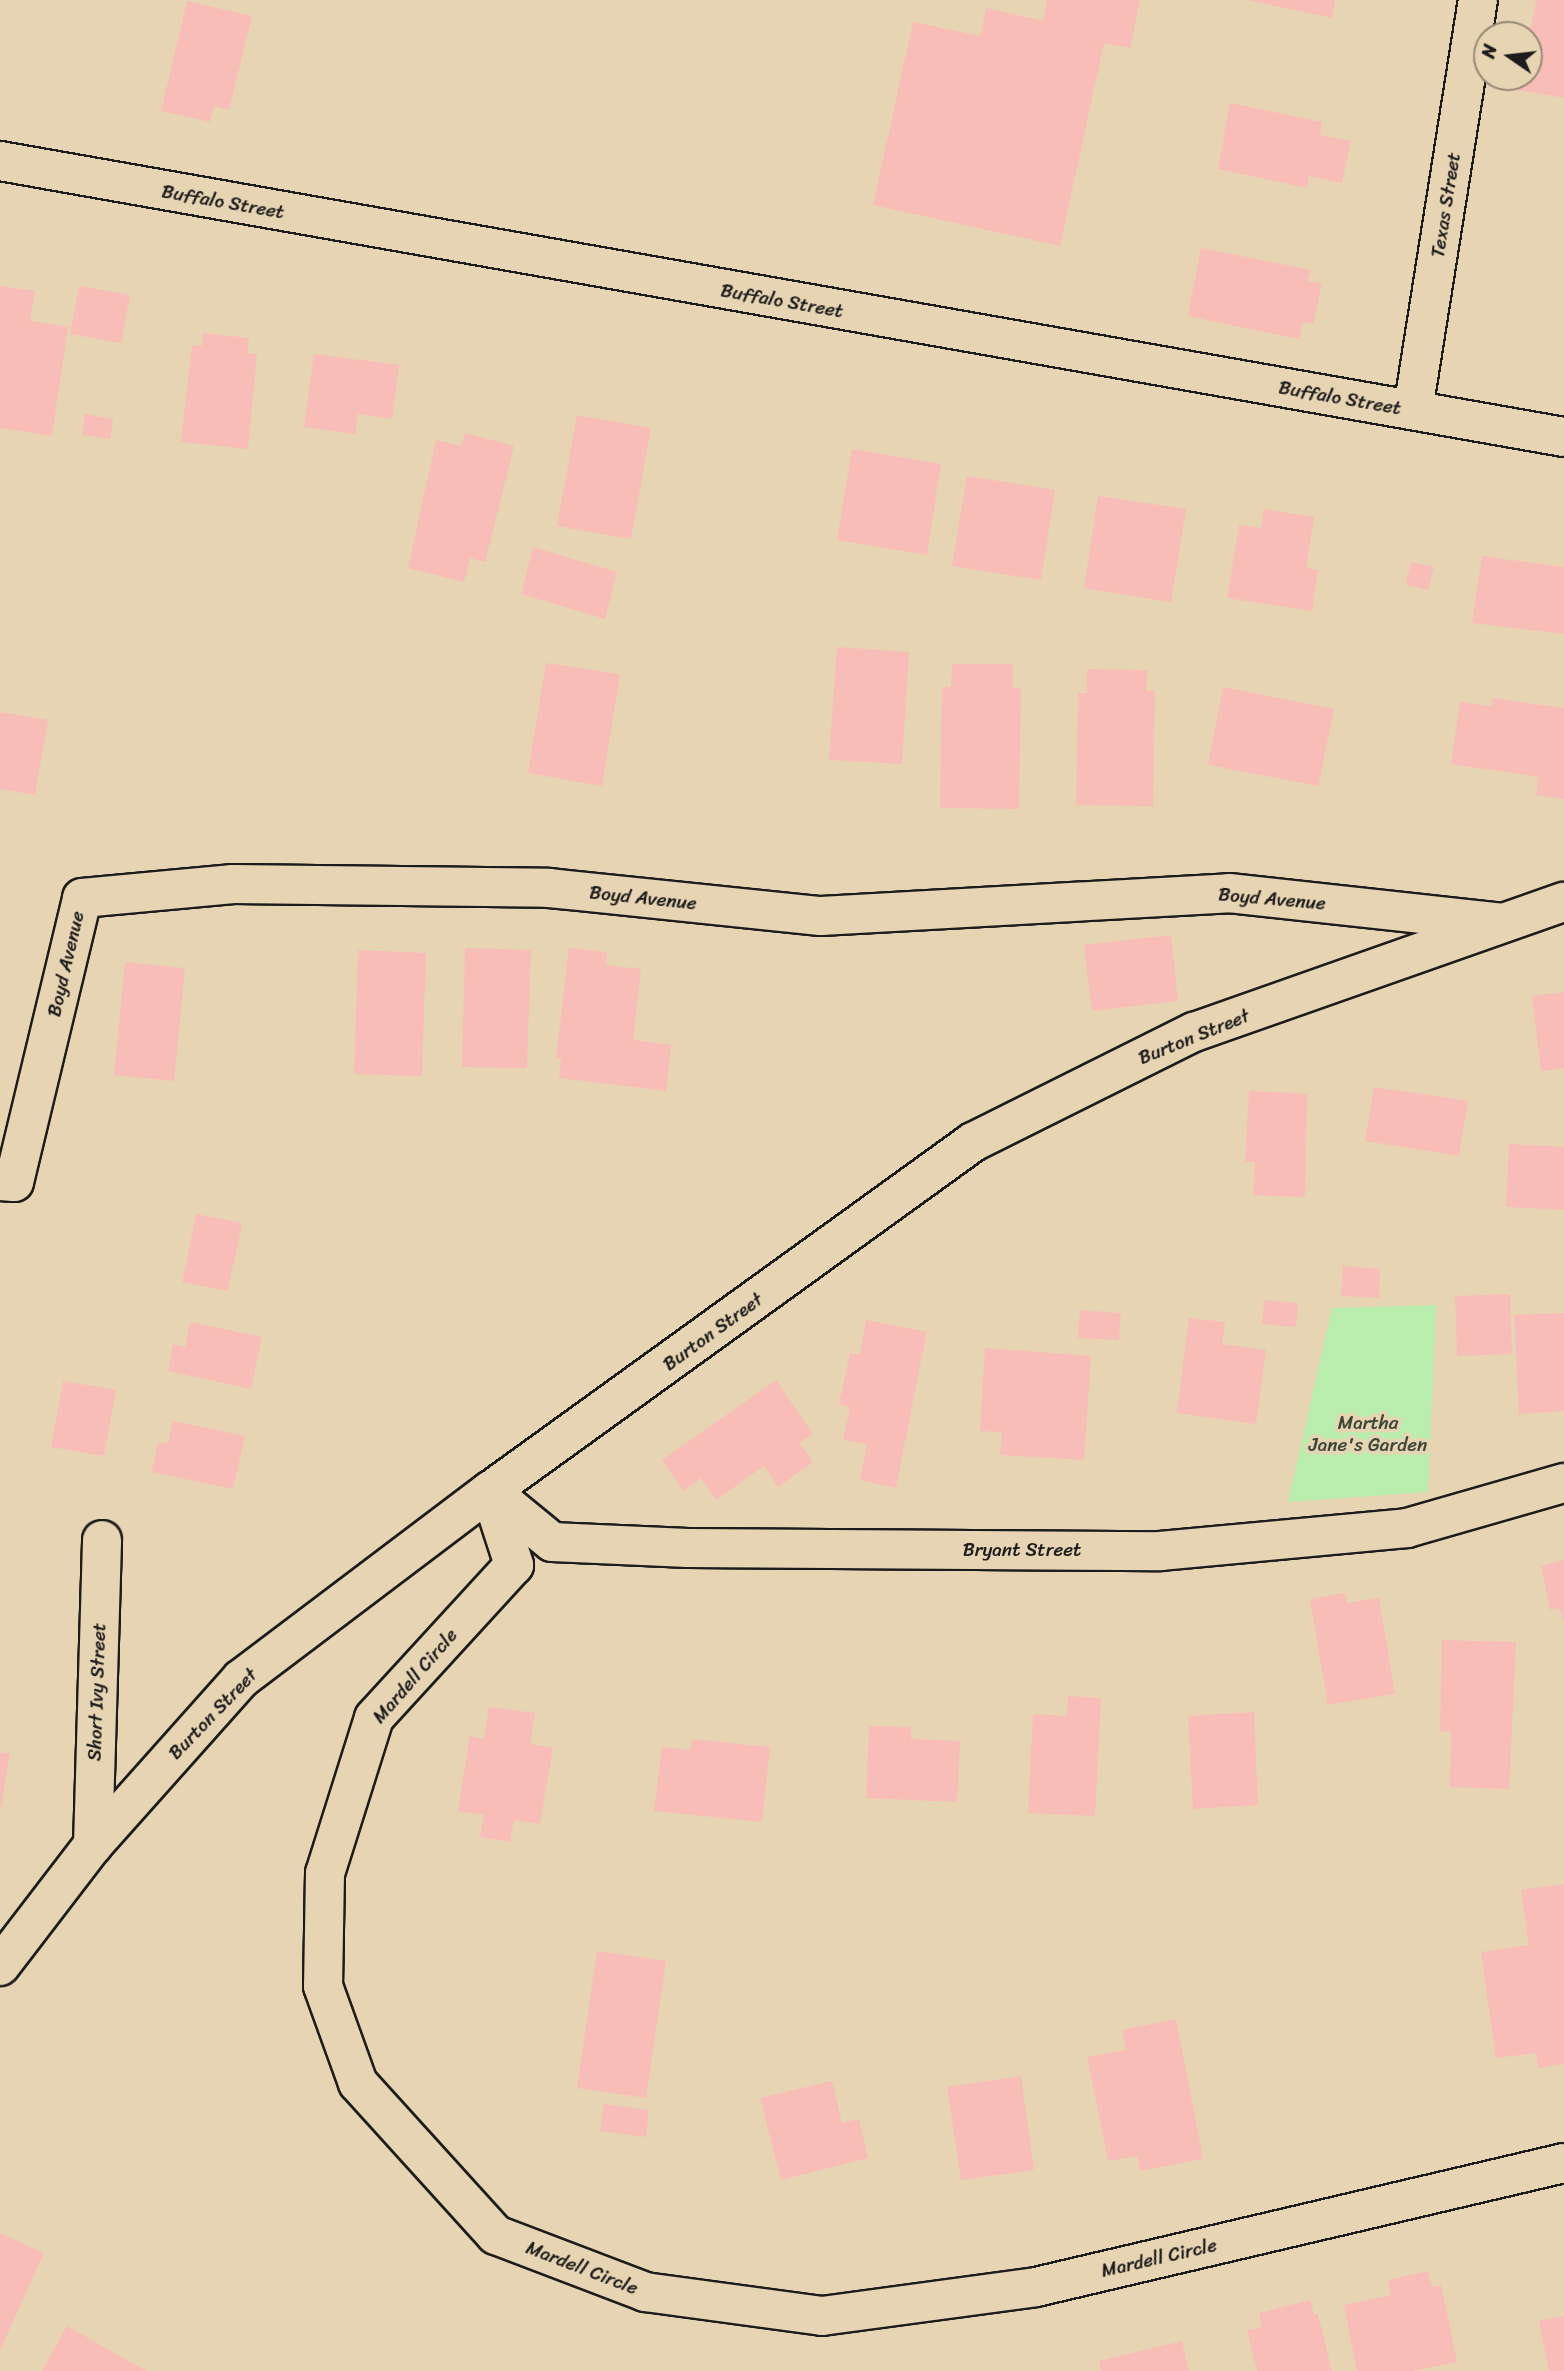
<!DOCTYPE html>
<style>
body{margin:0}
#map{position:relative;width:1564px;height:2371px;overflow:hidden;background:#e7d4b2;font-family:Sriracha,sans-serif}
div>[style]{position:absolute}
.green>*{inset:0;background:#baeeaf}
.building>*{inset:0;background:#f9bdb7}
.roads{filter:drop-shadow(2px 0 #1c1c1c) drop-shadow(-2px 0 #1c1c1c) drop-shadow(0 2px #1c1c1c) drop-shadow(0 -2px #1c1c1c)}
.street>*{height:38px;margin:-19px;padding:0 19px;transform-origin:19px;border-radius:19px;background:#e7d4b2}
span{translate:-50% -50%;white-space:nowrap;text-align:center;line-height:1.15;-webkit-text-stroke:7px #e7d4b2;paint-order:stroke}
.street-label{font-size:19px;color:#1c1c1c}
.park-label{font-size:19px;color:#3c4639}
.north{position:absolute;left:1473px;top:21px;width:70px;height:70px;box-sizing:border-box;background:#e7d4b2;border:2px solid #968a76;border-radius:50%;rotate:284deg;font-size:19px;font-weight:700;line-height:28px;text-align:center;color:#1c1c1c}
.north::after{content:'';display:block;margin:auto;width:24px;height:32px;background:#1c1c1c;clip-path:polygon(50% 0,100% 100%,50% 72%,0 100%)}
</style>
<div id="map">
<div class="green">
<div style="clip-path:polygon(1436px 1305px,1428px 1492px,1288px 1502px,1332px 1308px)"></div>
</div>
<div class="building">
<div style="clip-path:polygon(1047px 0,1140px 0,1130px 48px,1104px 43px,1060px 246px,873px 205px,913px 22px,980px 36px,986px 8px,1043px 21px)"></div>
<div style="clip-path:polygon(1248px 0,1335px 0,1332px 18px)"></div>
<div style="clip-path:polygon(1536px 0,1564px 0,1564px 98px,1506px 88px,1508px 77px,1529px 77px,1529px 35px,1516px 35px,1518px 24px,1531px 27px)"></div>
<div style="clip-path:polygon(187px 1px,252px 16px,229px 110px,214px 106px,210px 122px,161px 111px)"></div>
<div style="clip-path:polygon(1230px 103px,1322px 122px,1320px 135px,1351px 141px,1342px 183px,1309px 176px,1307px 188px,1218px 169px)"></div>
<div style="clip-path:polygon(1201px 248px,1311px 270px,1308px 281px,1322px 283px,1313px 324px,1303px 322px,1299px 339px,1188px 316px)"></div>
<div style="clip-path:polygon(0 286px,35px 291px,30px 321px,68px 327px,52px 436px,0 428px)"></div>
<div style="clip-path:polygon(79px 286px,130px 295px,121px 343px,70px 334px)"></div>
<div style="clip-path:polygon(203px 333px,249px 338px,247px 353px,257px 354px,248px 449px,181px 442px,192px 345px,202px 346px)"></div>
<div style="clip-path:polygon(314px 354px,399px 365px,392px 419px,358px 414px,355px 434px,304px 427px)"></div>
<div style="clip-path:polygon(85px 414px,113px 419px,110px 439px,82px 435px)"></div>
<div style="clip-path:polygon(577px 415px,651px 428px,631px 539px,557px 526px)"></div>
<div style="clip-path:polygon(465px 433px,514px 446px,485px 562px,470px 558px,464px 582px,408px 568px,436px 440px,461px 446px)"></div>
<div style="clip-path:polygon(852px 449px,941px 464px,927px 555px,837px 540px)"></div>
<div style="clip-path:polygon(967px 476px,1055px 490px,1041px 580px,952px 566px)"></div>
<div style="clip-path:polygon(1098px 496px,1186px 509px,1171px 602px,1084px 588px)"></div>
<div style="clip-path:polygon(1264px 509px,1314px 517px,1306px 568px,1318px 570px,1312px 611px,1227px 598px,1239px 525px,1261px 528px)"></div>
<div style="clip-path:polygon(533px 547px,617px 572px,605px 619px,521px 594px)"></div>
<div style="clip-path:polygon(1482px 556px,1564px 567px,1564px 634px,1472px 623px)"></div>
<div style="clip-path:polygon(1411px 562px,1434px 567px,1428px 590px,1406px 585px)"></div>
<div style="clip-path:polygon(837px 647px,909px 652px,902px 764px,829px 760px)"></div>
<div style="clip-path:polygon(546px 663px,620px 674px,602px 786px,528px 773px)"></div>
<div style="clip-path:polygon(952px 664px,1013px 664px,1013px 688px,1021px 688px,1019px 809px,940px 808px,942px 687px,951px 687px)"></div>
<div style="clip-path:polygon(1087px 669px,1147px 670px,1146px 691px,1155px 690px,1153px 806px,1076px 805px,1078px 693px,1087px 693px)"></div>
<div style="clip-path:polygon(1223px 687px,1334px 709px,1318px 786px,1208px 765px)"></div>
<div style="clip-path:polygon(1492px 698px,1564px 708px,1564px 799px,1536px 795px,1539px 777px,1451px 764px,1460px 702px,1491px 706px)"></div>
<div style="clip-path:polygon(0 712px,48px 720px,35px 795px,0 789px)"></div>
<div style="clip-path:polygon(1171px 935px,1178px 1001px,1092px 1011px,1084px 945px)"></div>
<div style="clip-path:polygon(465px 948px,531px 950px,527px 1068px,462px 1067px)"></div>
<div style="clip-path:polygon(569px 948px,607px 952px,606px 965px,641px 969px,633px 1040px,671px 1045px,666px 1091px,559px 1078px,561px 1058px,556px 1058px)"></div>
<div style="clip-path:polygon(358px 950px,426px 953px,422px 1076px,354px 1074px)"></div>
<div style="clip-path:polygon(125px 962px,185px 968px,174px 1081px,114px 1075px)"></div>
<div style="clip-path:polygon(1564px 992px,1564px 1068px,1541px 1071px,1532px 996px)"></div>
<div style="clip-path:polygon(1374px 1087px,1468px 1101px,1459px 1156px,1365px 1141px)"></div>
<div style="clip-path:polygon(1249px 1091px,1307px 1094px,1305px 1197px,1253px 1195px,1255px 1162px,1245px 1162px)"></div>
<div style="clip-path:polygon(1509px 1144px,1564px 1147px,1564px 1210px,1506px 1207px)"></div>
<div style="clip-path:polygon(196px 1214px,242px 1223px,228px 1291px,182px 1282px)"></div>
<div style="clip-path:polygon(1343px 1266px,1380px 1269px,1379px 1298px,1341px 1296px)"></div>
<div style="clip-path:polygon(1510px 1294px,1512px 1354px,1457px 1356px,1455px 1296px)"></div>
<div style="clip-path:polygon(1264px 1300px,1298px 1303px,1296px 1327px,1262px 1324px)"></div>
<div style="clip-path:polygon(1080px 1310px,1121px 1313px,1119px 1340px,1078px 1338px)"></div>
<div style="clip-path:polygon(1564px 1313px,1564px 1411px,1519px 1414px,1514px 1315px)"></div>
<div style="clip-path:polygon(1189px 1318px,1225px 1322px,1222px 1344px,1266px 1350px,1256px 1424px,1177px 1413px)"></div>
<div style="clip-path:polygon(866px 1320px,927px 1332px,896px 1488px,860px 1480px,867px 1444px,843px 1440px,850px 1407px,839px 1404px,850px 1353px,860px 1355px)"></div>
<div style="clip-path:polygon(190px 1322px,262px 1337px,251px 1389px,168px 1371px,173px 1344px,185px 1347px)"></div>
<div style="clip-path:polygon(985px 1348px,1091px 1356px,1084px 1460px,1000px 1455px,1002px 1432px,980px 1431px)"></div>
<div style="clip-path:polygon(776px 1380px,813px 1434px,799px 1443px,813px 1462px,778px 1487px,764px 1466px,716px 1500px,701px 1478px,683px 1491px,662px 1460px)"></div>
<div style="clip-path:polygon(63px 1381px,116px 1390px,104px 1456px,51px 1447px)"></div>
<div style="clip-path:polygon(173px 1421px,245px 1436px,233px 1489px,152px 1472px,158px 1442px,168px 1444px)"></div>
<div style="clip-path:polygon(1564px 1560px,1564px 1622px,1563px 1622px,1560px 1608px,1550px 1610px,1541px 1566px)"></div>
<div style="clip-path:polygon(1345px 1593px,1347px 1603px,1379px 1598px,1395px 1694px,1328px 1705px,1310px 1599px)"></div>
<div style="clip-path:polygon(1442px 1640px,1516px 1642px,1509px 1789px,1450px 1787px,1451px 1732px,1440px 1731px)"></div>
<div style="clip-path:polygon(1068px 1696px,1101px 1698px,1095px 1816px,1028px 1813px,1033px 1714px,1067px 1716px)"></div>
<div style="clip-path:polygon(489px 1707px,535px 1713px,530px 1744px,553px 1748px,540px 1824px,514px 1820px,510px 1842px,480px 1837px,484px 1815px,458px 1811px,470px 1736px,484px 1739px)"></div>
<div style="clip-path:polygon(1254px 1712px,1258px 1805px,1193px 1809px,1188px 1716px)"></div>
<div style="clip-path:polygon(869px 1726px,911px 1727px,911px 1739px,960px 1741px,957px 1802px,866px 1798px)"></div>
<div style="clip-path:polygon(692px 1739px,770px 1747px,762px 1822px,654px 1811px,662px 1747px,690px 1750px)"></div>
<div style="clip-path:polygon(0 1752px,10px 1754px,1px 1807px,0 1806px)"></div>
<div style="clip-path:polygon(1564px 1884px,1564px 2064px,1538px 2068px,1536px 2053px,1496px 2058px,1481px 1952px,1529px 1945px,1521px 1890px)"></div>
<div style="clip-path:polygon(597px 1951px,666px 1961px,646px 2098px,577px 2088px)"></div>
<div style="clip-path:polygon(1176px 2019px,1203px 2159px,1140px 2171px,1137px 2156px,1108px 2161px,1087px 2057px,1126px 2050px,1122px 2030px)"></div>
<div style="clip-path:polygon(1021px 2076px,1034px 2170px,961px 2180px,947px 2087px)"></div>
<div style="clip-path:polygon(832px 2081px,842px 2123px,859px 2119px,868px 2158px,781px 2180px,760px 2098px)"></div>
<div style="clip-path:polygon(604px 2104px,649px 2110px,646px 2137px,600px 2131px)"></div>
<div style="clip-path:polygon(0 2233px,44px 2253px,0 2350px)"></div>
<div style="clip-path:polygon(1428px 2271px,1432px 2287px,1441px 2285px,1457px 2362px,1413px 2371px,1357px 2371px,1344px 2305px,1391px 2295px,1388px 2280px)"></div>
<div style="clip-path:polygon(1310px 2300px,1314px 2314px,1318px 2314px,1332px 2371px,1257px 2371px,1247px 2330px,1262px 2327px,1259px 2313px)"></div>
<div style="clip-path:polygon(1564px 2316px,1564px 2371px,1549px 2371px,1539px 2321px)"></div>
<div style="clip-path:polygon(67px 2326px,146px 2371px,42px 2371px)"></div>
<div style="clip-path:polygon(1182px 2341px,1189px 2371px,1101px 2371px,1099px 2361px)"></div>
</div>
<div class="roads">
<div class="street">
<div style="left:0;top:161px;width:1588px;rotate:10.01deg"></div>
<div style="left:1413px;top:410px;width:415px;rotate:-81deg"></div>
<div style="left:0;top:1181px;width:14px;rotate:4deg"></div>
<div style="left:14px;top:1182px;width:292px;rotate:-76.5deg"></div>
<div style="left:82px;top:898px;width:152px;rotate:-5.3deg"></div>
<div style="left:233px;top:884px;width:316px;rotate:0.7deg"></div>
<div style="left:549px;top:888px;width:273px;rotate:5.9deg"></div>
<div style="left:821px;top:916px;width:409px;rotate:-3.2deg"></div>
<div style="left:1229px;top:893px;width:271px;rotate:6.2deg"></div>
<div style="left:490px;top:1491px;width:78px;rotate:72deg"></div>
<div style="left:514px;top:1565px;width:207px;rotate:132.5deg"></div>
<div style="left:374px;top:1718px;width:163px;rotate:107.5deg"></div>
<div style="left:325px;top:1873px;width:113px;rotate:91deg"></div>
<div style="left:323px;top:1986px;width:103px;rotate:70.2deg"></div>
<div style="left:358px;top:2083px;width:205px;rotate:47.8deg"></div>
<div style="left:496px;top:2235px;width:160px;rotate:20.9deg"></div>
<div style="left:645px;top:2292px;width:179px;rotate:7.7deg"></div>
<div style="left:822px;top:2316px;width:216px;rotate:-7.7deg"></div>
<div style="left:1036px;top:2287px;width:542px;rotate:-13.22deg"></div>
<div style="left:490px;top:1491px;width:80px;rotate:39.4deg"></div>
<div style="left:552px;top:1542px;width:136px;rotate:2.5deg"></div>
<div style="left:688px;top:1548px;width:472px;rotate:0.4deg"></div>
<div style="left:1160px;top:1551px;width:248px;rotate:-5.3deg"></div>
<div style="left:1407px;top:1528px;width:163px;rotate:-16deg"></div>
<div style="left:93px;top:1845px;width:305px;rotate:-88.3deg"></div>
<div style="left:0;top:1966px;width:153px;rotate:-52.5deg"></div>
<div style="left:93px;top:1845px;width:222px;rotate:-48.3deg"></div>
<div style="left:241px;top:1679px;width:312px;rotate:-37.1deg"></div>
<div style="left:490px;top:1491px;width:596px;rotate:-35.85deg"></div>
<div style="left:973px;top:1142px;width:247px;rotate:-26.5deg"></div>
<div style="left:1194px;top:1032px;width:392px;rotate:-19.4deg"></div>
</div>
</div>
<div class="street-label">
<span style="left:223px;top:202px;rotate:10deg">Buffalo Street</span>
<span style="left:1446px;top:205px;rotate:-81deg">Texas Street</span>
<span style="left:782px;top:301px;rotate:10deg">Buffalo Street</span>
<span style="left:1340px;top:398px;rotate:10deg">Buffalo Street</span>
<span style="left:643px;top:898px;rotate:6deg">Boyd Avenue</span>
<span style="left:1272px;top:899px;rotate:5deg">Boyd Avenue</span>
<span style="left:66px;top:964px;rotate:-77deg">Boyd Avenue</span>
<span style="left:1194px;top:1037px;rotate:-22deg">Burton Street</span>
<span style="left:713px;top:1332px;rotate:-36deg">Burton Street</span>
<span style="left:1022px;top:1550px">Bryant Street</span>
<span style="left:415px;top:1676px;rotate:-49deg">Mardell Circle</span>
<span style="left:97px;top:1692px;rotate:-88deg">Short Ivy Street</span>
<span style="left:213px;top:1714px;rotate:-46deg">Burton Street</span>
<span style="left:1159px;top:2258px;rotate:-13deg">Mardell Circle</span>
<span style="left:582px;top:2268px;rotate:21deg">Mardell Circle</span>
</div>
<div class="park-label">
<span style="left:1368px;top:1434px">Martha<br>Jane's Garden</span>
</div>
<div class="north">N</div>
</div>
